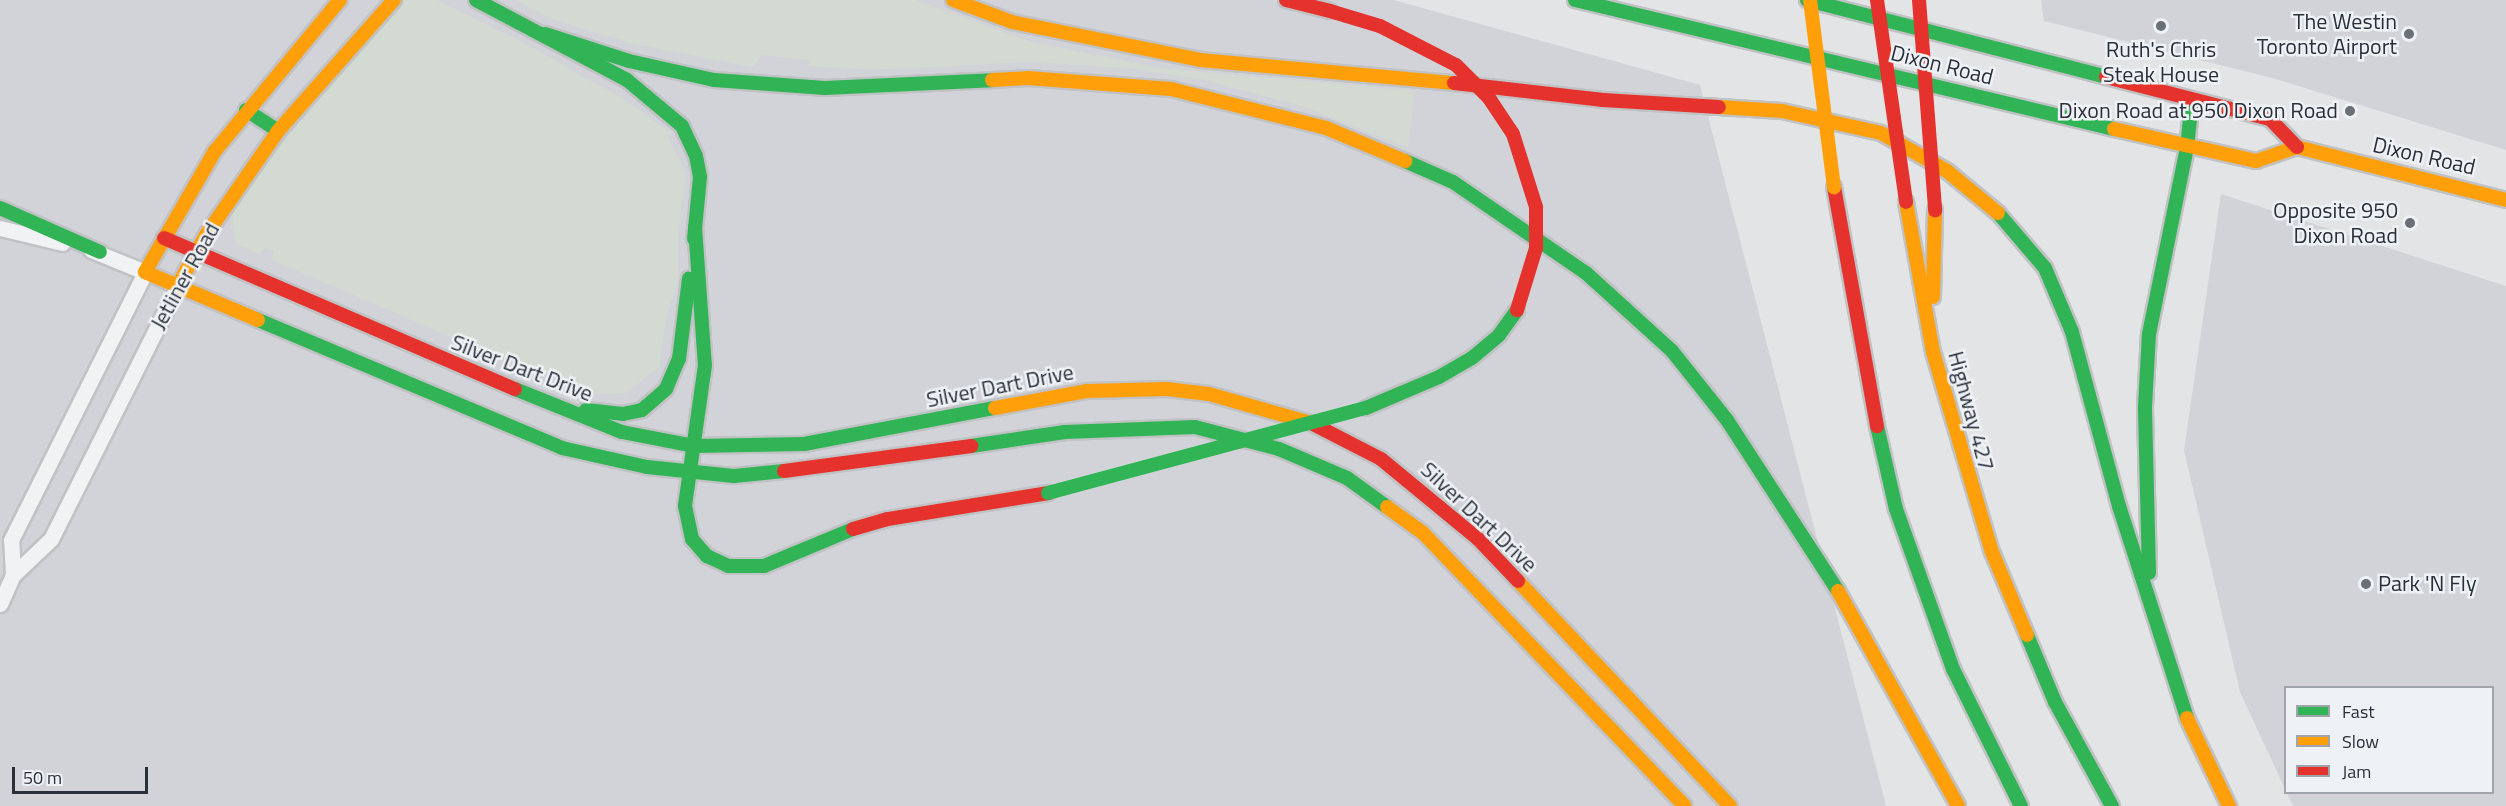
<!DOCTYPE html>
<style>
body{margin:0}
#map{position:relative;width:2506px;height:806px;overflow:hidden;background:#e2e4e6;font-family:"Titillium Web",sans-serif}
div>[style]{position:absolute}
.built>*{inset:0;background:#d1d3d9}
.green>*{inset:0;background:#d2dad2}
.roads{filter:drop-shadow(2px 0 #c0c2c4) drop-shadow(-2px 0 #c0c2c4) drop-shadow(0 2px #c0c2c4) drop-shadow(0 -2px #c0c2c4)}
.street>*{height:15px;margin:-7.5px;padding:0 7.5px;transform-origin:7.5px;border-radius:7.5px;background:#f0f2f3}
.fast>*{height:14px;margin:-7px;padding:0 7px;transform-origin:7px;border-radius:7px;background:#30b455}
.slow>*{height:14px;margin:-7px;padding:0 7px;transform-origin:7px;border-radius:7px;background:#ff9f0a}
.jam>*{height:14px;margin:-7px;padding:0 7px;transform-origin:7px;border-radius:7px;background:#e5322d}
.fast-bridge>*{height:14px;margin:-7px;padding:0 7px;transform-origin:7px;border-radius:7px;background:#30b455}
.slow-bridge>*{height:14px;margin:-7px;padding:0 7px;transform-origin:7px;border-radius:7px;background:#ff9f0a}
.jam-bridge>*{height:14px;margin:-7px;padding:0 7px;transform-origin:7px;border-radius:7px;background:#e5322d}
.dots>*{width:16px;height:16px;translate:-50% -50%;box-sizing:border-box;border:3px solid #eff2f5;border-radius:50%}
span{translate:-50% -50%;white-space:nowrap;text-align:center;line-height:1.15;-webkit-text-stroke:5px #eff2f5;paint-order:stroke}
.poi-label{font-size:22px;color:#2a313d}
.right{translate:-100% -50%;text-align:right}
.left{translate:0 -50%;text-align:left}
.street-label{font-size:22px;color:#2a313d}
.legend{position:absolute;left:2284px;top:686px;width:210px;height:108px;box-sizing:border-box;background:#eff2f5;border:2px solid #a0a5ab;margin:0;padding:8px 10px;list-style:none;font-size:18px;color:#2a313d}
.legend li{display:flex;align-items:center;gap:12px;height:30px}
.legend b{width:30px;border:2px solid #a0a5ab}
.scale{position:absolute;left:12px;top:767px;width:136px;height:27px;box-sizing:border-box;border:3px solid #2a313d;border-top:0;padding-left:8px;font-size:18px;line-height:21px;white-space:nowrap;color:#2a313d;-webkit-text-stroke:4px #eff2f5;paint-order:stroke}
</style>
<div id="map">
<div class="built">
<div style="clip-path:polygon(0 0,1394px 0,1700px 85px,1886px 806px,0 806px)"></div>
<div style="clip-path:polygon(2041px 0,2506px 0,2506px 150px,2272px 78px,2044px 21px)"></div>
<div style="clip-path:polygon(2221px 194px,2506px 286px,2506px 806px,2293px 806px,2287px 793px,2492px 792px,2492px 688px,2286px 688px,2285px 789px,2240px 692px,2184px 450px)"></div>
</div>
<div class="green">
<div style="clip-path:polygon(399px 0,437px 0,530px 46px,631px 104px,671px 133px,668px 137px,686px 174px,678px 232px,678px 281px,667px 315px,659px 367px,626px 393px,599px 394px,472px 346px,272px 260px,274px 251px,266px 248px,259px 254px,236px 244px,232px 214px,259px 173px)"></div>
<div style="clip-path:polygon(516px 0,916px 0,1030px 42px,1161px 68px,1407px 90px,1414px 92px,1408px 148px,1304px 107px,1205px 80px,1127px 68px,1028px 62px,875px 70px,808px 66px,810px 60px,763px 55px,752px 67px,634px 44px,548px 18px)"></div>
</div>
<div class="roads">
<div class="street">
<div style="left:0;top:228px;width:64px;rotate:13.6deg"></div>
<div style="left:13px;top:575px;width:35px;rotate:-93deg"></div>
<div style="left:11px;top:540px;width:300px;rotate:-63.4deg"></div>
<div style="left:145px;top:272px;width:58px;rotate:-157.8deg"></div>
<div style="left:0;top:604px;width:32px;rotate:-66deg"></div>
<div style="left:13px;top:575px;width:52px;rotate:-43.5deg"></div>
<div style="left:51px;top:539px;width:284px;rotate:-63.4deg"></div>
</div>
<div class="fast">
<div style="left:476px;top:0;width:171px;rotate:27.9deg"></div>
<div style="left:627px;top:80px;width:72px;rotate:39.9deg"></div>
<div style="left:682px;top:126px;width:33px;rotate:65deg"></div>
<div style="left:696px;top:156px;width:21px;rotate:79deg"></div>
<div style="left:700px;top:177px;width:62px;rotate:95.5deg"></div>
<div style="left:1575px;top:0;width:554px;rotate:13.46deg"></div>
<div style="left:1807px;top:0;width:309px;rotate:14.4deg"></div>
<div style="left:545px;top:34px;width:88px;rotate:17.8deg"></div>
<div style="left:629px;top:61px;width:87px;rotate:12.6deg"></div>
<div style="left:714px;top:80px;width:111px;rotate:4.1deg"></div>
<div style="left:825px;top:88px;width:167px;rotate:-2.7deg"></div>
<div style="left:246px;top:110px;width:38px;rotate:33deg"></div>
<div style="left:1405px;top:161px;width:52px;rotate:23.6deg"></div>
<div style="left:1453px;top:182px;width:161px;rotate:34.4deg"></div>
<div style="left:1586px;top:273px;width:116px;rotate:42.2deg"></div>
<div style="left:1672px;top:351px;width:88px;rotate:51.4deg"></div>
<div style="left:1727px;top:420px;width:204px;rotate:57deg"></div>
<div style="left:0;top:208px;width:109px;rotate:23.7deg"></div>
<div style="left:1998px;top:213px;width:72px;rotate:49.5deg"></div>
<div style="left:2045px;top:268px;width:69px;rotate:67.1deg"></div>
<div style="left:2072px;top:332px;width:180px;rotate:74.9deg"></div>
<div style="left:2119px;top:506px;width:223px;rotate:72.2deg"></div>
<div style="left:695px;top:227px;width:138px;rotate:85.9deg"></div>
<div style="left:705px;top:365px;width:142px;rotate:98.1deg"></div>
<div style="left:685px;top:506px;width:34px;rotate:78deg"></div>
<div style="left:692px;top:539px;width:23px;rotate:49deg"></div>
<div style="left:707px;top:556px;width:23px;rotate:25deg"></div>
<div style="left:728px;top:566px;width:36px"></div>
<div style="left:764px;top:566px;width:96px;rotate:-22.6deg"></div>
<div style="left:258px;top:320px;width:330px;rotate:22.8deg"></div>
<div style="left:562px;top:448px;width:87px;rotate:12.6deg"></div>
<div style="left:647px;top:467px;width:87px;rotate:5.9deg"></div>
<div style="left:734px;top:476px;width:50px;rotate:-5.7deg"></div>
<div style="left:515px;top:389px;width:115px;rotate:21.9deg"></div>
<div style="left:622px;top:432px;width:73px;rotate:11deg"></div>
<div style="left:694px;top:446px;width:110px;rotate:-1deg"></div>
<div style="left:804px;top:444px;width:194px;rotate:-10.7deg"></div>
<div style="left:1366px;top:408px;width:79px;rotate:-23deg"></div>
<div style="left:1439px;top:377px;width:38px;rotate:-30deg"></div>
<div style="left:1472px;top:358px;width:35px;rotate:-40deg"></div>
<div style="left:1499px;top:335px;width:31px;rotate:-54deg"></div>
<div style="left:586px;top:410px;width:37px;rotate:6deg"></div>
<div style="left:623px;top:414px;width:19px;rotate:-12deg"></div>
<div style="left:642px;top:410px;width:32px;rotate:-41deg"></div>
<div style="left:666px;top:389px;width:33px;rotate:-67deg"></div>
<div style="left:679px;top:359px;width:81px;rotate:-82.9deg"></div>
<div style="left:1877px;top:426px;width:85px;rotate:77.1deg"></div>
<div style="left:1896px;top:509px;width:170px;rotate:70.4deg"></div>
<div style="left:1953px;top:669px;width:153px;rotate:63.6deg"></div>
<div style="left:971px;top:446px;width:95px;rotate:-8.5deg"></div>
<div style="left:1065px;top:432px;width:130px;rotate:-2.2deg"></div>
<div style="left:1195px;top:427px;width:87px;rotate:14.7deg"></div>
<div style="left:1279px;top:449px;width:74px;rotate:23.1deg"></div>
<div style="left:1347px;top:478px;width:49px;rotate:35.9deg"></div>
<div style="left:2149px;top:573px;width:166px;rotate:-91.4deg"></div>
<div style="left:2145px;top:407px;width:73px;rotate:-86.9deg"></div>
<div style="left:2149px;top:334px;width:191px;rotate:-78.5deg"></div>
<div style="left:2187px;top:147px;width:46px;rotate:-83.8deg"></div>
<div style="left:2027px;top:635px;width:73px;rotate:67.3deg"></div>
<div style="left:2055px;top:702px;width:119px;rotate:61.3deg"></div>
</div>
<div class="slow">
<div style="left:953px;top:0;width:63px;rotate:20.4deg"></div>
<div style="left:1012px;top:22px;width:192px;rotate:11.4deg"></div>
<div style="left:1200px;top:60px;width:255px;rotate:5.2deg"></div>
<div style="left:992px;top:80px;width:36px;rotate:-3deg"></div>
<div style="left:1028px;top:78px;width:143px;rotate:4.4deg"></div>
<div style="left:1171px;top:89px;width:160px;rotate:14.1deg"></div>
<div style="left:1326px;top:128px;width:86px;rotate:22.7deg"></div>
<div style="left:1719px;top:107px;width:63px;rotate:3.6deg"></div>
<div style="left:1782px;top:111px;width:101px;rotate:12.5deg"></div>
<div style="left:1881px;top:133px;width:76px;rotate:29.9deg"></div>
<div style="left:1947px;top:171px;width:66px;rotate:39.5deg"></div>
<div style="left:2114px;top:129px;width:146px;rotate:12.7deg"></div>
<div style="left:2256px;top:161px;width:43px;rotate:-18.9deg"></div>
<div style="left:2297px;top:147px;width:216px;rotate:14.2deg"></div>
<div style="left:1906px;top:202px;width:152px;rotate:79.8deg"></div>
<div style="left:1933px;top:352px;width:209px;rotate:73.6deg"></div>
<div style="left:1992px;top:552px;width:90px;rotate:67.1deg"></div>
<div style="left:178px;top:285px;width:57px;rotate:-60.8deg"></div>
<div style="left:206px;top:235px;width:126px;rotate:-55.3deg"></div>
<div style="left:278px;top:131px;width:175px;rotate:-48.5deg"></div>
<div style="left:1933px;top:297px;width:87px;rotate:-88.7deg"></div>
<div style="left:258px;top:320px;width:123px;rotate:-157deg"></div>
<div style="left:145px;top:272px;width:140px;rotate:-60deg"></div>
<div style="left:215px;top:151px;width:196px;rotate:-50.4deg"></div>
<div style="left:995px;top:408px;width:94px;rotate:-10.5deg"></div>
<div style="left:1087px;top:391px;width:80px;rotate:-1.4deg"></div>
<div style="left:1167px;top:389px;width:42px;rotate:6.8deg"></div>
<div style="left:1209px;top:394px;width:106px;rotate:15.9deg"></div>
<div style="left:1387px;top:507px;width:44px;rotate:35.8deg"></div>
<div style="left:1423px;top:533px;width:378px;rotate:46.2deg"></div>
<div style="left:1518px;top:581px;width:309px;rotate:46.7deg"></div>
<div style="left:1838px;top:591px;width:246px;rotate:60.8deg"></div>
<div style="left:2187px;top:718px;width:98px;rotate:64.5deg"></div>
</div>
<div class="jam">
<div style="left:1286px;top:0;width:45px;rotate:14deg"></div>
<div style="left:2106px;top:77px;width:169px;rotate:14.4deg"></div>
<div style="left:2270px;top:119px;width:39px;rotate:46deg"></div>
<div style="left:1454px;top:83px;width:150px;rotate:6.5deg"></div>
<div style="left:1603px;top:100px;width:116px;rotate:3.5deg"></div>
<div style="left:1834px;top:187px;width:243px;rotate:79.8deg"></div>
<div style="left:164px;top:238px;width:382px;rotate:23.3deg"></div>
<div style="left:1311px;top:423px;width:79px;rotate:27.2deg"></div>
<div style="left:1381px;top:459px;width:126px;rotate:39.5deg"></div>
<div style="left:1478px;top:539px;width:58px;rotate:46.4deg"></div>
<div style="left:784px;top:471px;width:189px;rotate:-7.6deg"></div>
<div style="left:853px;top:529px;width:36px;rotate:-16deg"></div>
<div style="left:888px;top:519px;width:162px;rotate:-9.2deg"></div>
</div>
</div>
<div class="fast-bridge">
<div style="left:1048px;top:493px;width:329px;rotate:-15deg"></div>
</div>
<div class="slow-bridge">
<div style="left:1810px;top:0;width:189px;rotate:82.7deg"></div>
</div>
<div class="jam-bridge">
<div style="left:1877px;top:0;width:204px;rotate:81.8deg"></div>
<div style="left:1919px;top:0;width:211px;rotate:85.6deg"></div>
<div style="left:1330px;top:11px;width:52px;rotate:16.7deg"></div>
<div style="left:1380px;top:26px;width:85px;rotate:27.2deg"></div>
<div style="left:1456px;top:65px;width:47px;rotate:45deg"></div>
<div style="left:1489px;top:98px;width:43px;rotate:56.3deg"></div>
<div style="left:1513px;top:134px;width:77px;rotate:72.5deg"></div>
<div style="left:1536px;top:207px;width:41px;rotate:90deg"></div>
<div style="left:1536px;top:248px;width:65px;rotate:107deg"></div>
</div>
<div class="dots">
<div style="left:2161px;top:26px;background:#6a7078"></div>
<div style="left:2409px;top:34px;background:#6a7078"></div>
<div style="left:2350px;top:111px;background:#6a7078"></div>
<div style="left:2410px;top:223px;background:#6a7078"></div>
<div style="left:2366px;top:584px;background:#6a7078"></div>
</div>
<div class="poi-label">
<span class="right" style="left:2397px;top:34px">The Westin<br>Toronto Airport</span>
<span style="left:2161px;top:62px">Ruth's Chris<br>Steak House</span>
<span class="right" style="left:2338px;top:111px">Dixon Road at 950 Dixon Road</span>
<span class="right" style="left:2398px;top:223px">Opposite 950<br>Dixon Road</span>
<span class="left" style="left:2378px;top:584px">Park 'N Fly</span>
</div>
<div class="street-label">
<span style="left:1942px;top:65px;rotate:14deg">Dixon Road</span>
<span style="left:2424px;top:156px;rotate:13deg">Dixon Road</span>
<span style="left:185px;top:276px;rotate:-61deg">Jetliner Road</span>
<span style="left:522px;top:368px;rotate:21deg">Silver Dart Drive</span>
<span style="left:1000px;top:386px;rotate:-11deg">Silver Dart Drive</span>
<span style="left:1971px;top:411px;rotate:75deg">Highway 427</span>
<span style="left:1479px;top:517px;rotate:43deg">Silver Dart Drive</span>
</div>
<ul class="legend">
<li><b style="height:8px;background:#30b455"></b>Fast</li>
<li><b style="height:8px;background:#ff9f0a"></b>Slow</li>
<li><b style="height:8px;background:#e5322d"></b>Jam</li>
</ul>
<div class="scale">50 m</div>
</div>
